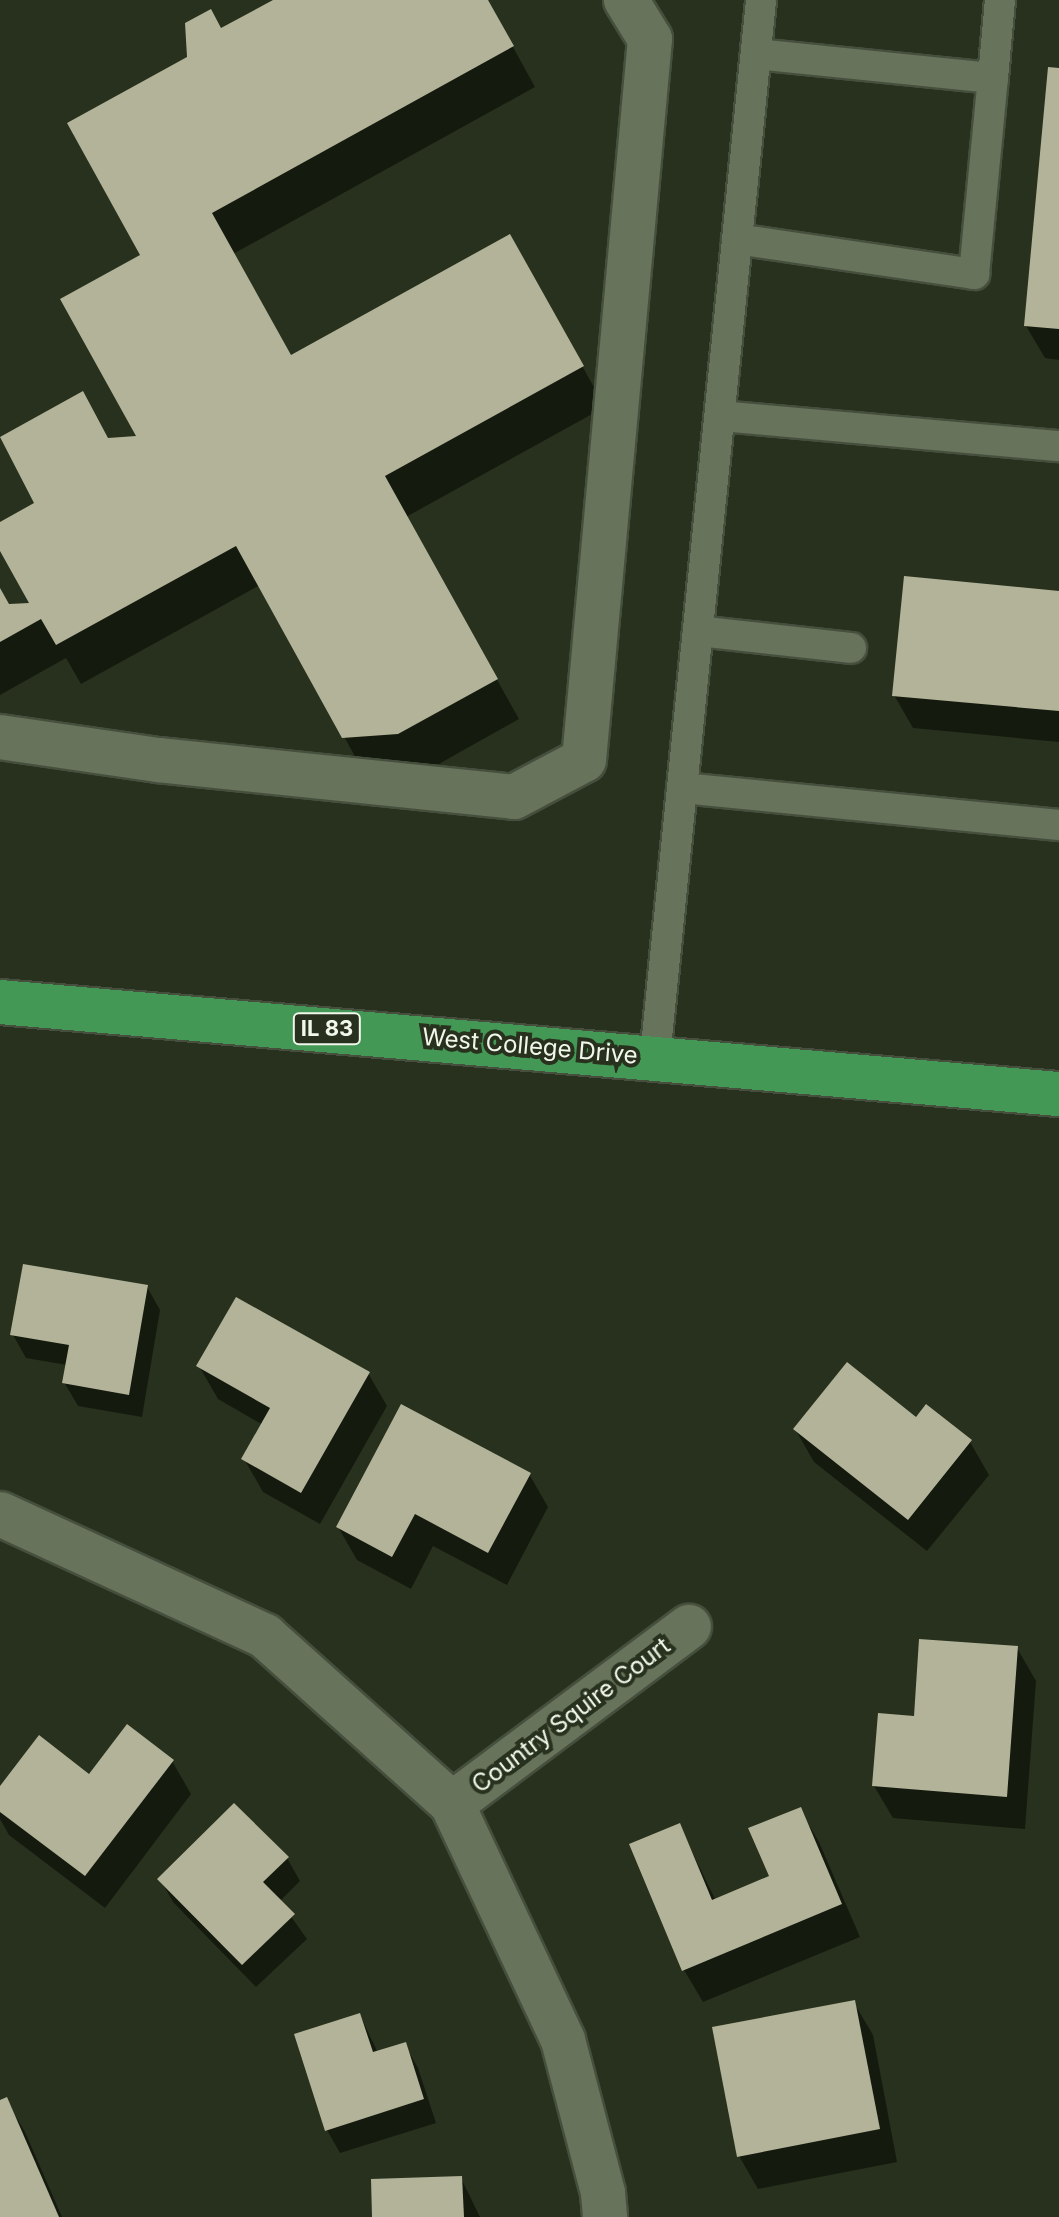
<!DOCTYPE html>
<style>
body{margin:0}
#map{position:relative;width:1059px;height:2217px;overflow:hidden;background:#28311d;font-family:Inter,sans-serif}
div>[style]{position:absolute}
.shadow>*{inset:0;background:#0007}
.building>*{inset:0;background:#b2b398}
.roads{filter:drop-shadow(2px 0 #464f3d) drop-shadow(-2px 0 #464f3d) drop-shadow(0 2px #464f3d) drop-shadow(0 -2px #464f3d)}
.service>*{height:30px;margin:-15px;padding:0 15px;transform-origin:15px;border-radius:15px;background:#67735b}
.minor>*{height:44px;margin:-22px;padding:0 22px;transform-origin:22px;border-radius:22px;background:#67735b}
.primary>*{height:44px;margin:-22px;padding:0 22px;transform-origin:22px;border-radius:22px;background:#449855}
span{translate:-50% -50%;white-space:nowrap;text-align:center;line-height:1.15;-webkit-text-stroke:8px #28311d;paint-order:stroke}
.shield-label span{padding:2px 6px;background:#28311d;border:2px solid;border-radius:6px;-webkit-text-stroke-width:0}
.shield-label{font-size:22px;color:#f1f8eb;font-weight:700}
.street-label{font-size:24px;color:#f1f8eb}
</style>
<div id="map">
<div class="shadow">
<div style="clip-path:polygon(277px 0,487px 0,535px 87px,233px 254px,290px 357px,532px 276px,605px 407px,406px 517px,519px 719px,421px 774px,367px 778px,260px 585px,81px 684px,66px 658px,0 695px,0 592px,8px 606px,32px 605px,0 547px,0 524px,37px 504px,108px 440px,139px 438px,143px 256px,189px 59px,221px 31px)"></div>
<div style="clip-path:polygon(1059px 70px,1059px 360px,1045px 358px,1026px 326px)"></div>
<div style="clip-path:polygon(1059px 593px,1059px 742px,913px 728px,894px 695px)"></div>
<div style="clip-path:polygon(147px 1287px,160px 1310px,142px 1417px,78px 1406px,64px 1382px,67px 1365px,26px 1358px,13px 1335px)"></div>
<div style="clip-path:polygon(199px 1366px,368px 1373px,387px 1406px,320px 1524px,263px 1492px,244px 1459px,263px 1425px,218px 1399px)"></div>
<div style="clip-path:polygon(916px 1420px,970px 1442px,989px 1475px,927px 1551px,814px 1462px,795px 1429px)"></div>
<div style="clip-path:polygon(529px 1474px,548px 1507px,507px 1585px,433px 1546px,411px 1589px,357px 1560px,338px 1527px)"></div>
<div style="clip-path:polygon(1017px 1648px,1036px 1681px,1025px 1829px,893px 1818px,874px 1786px,916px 1718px)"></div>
<div style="clip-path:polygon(172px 1761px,191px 1794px,105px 1908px,9px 1835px,0 1819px,0 1790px)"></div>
<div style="clip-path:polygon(800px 1810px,819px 1842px,860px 1937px,703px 2002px,684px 1970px,679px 1825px,716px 1901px,771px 1877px)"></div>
<div style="clip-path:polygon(287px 1858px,300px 1881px,280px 1901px,307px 1939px,256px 1987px,173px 1902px,160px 1879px)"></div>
<div style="clip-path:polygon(854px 2003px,873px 2035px,897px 2162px,758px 2189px,739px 2156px)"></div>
<div style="clip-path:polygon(360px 2015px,378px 2053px,405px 2045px,418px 2068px,436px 2123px,340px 2153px,327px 2130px)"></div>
<div style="clip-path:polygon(6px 2100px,25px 2132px,62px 2217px,0 2217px,0 2102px)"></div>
<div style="clip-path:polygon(461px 2178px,480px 2217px,374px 2217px)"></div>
</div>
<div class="building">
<div style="clip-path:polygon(273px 0,488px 0,514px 46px,212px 213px,291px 355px,510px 234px,584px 366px,385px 476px,498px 679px,398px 734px,342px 738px,236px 546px,56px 645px,41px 619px,0 642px,0 588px,9px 604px,29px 603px,0 551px,0 522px,34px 503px,0 437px,83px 391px,108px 438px,136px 436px,60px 299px,140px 255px,67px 123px,187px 57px,185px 23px,211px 9px,221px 28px)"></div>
<div style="clip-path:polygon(1048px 67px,1059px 68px,1059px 329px,1024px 326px)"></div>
<div style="clip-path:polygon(904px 576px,1059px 591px,1059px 711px,892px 696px)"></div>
<div style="clip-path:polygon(23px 1264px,148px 1285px,129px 1395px,62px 1383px,69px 1345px,10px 1335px)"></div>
<div style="clip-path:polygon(236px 1297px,370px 1372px,301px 1493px,241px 1459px,270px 1408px,196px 1366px)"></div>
<div style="clip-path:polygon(847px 1362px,916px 1417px,926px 1404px,972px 1440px,908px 1520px,793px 1429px)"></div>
<div style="clip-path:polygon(401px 1404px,531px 1473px,488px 1553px,415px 1514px,392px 1557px,336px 1527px)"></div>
<div style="clip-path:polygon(919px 1639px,1018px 1646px,1007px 1797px,872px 1786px,878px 1713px,914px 1716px)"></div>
<div style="clip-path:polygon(127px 1724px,174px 1760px,85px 1876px,0 1812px,0 1786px,39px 1735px,89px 1774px)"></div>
<div style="clip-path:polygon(234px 1803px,289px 1857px,263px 1882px,295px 1914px,242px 1965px,157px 1879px)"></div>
<div style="clip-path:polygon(801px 1807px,842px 1904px,682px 1971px,629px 1844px,680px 1823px,712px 1900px,769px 1876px,748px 1828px)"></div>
<div style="clip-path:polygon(855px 2000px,880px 2129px,737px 2157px,712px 2027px)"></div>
<div style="clip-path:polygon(360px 2013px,373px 2052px,406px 2042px,424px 2099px,325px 2131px,294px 2034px)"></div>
<div style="clip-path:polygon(7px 2097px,59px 2217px,0 2217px,0 2100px)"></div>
<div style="clip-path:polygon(462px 2176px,464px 2217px,372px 2217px,371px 2179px)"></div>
</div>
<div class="roads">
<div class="service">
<div style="left:756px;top:54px;width:238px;rotate:5.8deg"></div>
<div style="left:993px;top:78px;width:78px;rotate:-84.9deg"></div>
<div style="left:737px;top:239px;width:240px;rotate:8.4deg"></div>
<div style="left:974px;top:274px;width:197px;rotate:-84.5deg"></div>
<div style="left:720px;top:416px;width:340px;rotate:5.1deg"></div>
<div style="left:698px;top:631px;width:154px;rotate:6.3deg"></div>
<div style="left:682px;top:788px;width:379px;rotate:5.6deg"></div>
<div style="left:655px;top:1057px;width:1062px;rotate:-84.27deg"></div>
</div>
<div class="minor">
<div style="left:0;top:737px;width:160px;rotate:8.3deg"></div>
<div style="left:158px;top:760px;width:358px;rotate:5.9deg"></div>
<div style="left:514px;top:797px;width:79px;rotate:-27.9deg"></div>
<div style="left:584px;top:760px;width:724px;rotate:-84.77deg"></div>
<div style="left:650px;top:39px;width:46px;rotate:-121.6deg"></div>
<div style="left:0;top:1514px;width:292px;rotate:24.7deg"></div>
<div style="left:265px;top:1636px;width:251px;rotate:41.9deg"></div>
<div style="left:452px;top:1804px;width:261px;rotate:64.8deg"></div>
<div style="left:563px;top:2040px;width:158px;rotate:75.3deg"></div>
<div style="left:603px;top:2193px;width:24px;rotate:85deg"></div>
<div style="left:452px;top:1804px;width:296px;rotate:-36.8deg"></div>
</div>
<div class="primary">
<div style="left:0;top:1002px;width:1063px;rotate:4.97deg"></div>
</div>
</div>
<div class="shield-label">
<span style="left:327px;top:1029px">IL 83</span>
</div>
<div class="street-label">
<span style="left:530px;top:1046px;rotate:5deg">West College Drive</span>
<span style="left:571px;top:1715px;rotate:-37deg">Country Squire Court</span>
</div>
</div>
